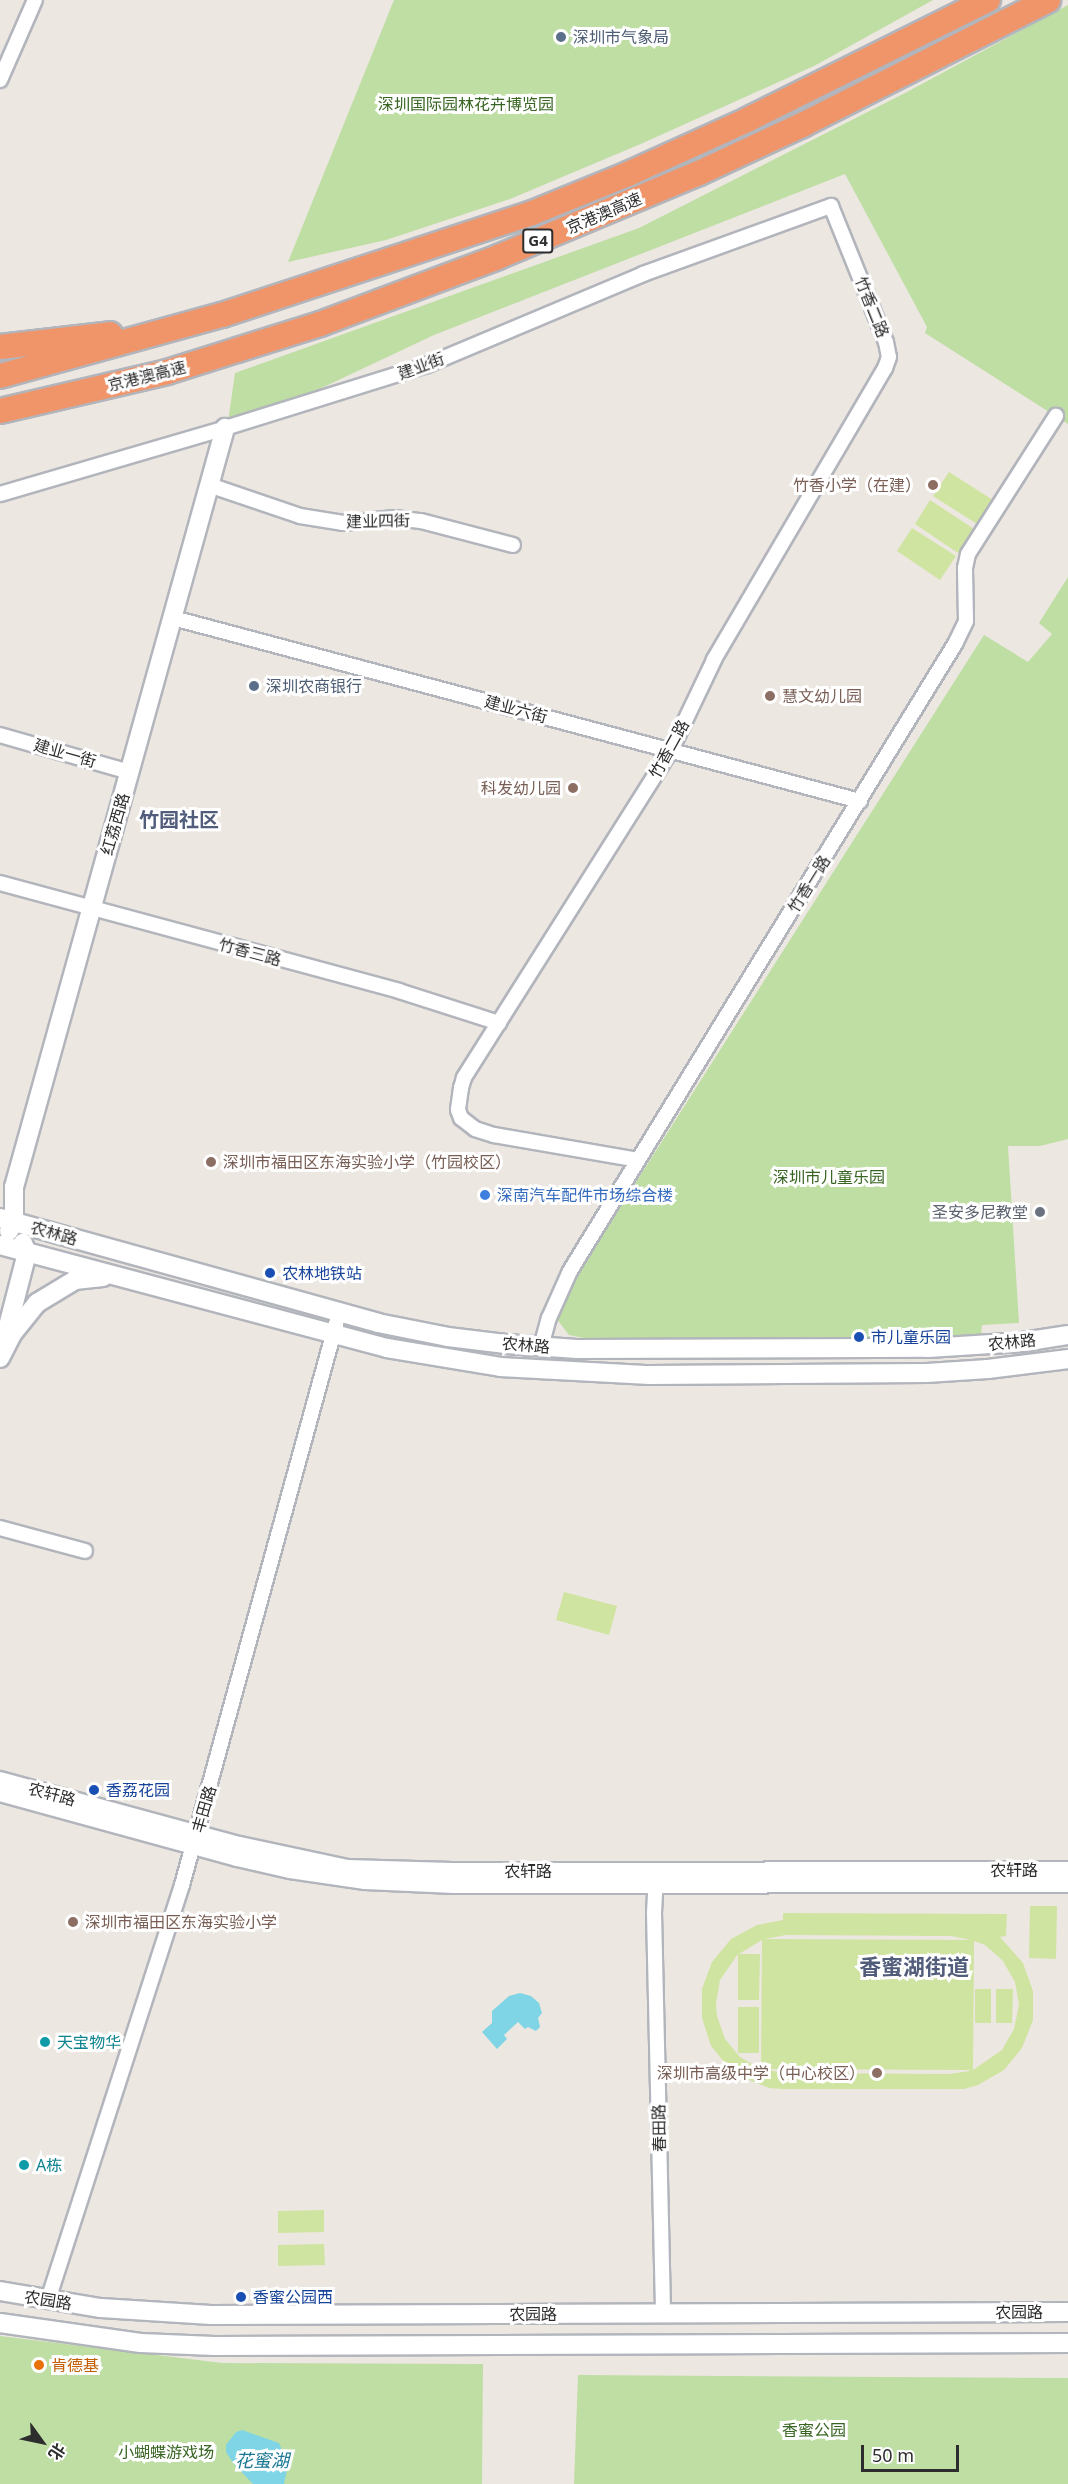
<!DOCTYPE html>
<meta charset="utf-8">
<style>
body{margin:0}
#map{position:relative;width:1068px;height:2484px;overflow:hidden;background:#ede7e1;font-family:"Noto Sans","Noto Sans SC",sans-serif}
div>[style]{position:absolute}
.green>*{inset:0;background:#bedea3}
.pitch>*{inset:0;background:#cfe4a0}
.water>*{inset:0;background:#7fd5e5}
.roads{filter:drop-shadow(2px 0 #b2b5bc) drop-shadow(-2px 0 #b2b5bc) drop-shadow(0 2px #b2b5bc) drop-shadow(0 -2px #b2b5bc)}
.minor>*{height:14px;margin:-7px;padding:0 7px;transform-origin:7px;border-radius:7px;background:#fff}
.tertiary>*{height:16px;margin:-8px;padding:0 8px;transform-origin:8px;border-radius:8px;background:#fff}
.secondary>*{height:18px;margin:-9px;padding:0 9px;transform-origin:9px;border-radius:9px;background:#fff}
.motorway>*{height:24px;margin:-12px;padding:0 12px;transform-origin:12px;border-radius:12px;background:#f09569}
.dots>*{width:16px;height:16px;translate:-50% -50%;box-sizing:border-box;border:3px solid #fff;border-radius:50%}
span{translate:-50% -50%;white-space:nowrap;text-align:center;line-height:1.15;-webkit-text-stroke:6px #fff;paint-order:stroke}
.shield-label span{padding:2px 4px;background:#fff;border:2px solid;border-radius:4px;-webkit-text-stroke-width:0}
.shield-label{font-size:15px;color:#2d2d2d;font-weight:700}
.service-label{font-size:16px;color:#4e5e75}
.left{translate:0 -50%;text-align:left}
.park-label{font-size:16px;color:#386522}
.street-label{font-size:16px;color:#2d2d2d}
.education-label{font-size:16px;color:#785e54}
.right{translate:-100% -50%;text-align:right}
.shop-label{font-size:16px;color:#366cbe}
.worship-label{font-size:16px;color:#5b616d}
.transit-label{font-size:16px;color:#164399}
.culture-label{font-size:16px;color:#0d838f}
.food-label{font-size:16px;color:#c56008}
.water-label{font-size:18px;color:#1a7894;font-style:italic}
.quarter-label{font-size:20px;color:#515d7b;font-weight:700}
.district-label{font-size:22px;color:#515d7b;font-weight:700}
.north{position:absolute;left:12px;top:2412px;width:60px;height:60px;-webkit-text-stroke:4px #fff;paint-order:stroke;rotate:123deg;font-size:16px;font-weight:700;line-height:24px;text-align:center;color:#2d2d2d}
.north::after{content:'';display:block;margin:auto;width:21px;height:27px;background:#2d2d2d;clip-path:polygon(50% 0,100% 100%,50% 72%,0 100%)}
.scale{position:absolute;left:861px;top:2445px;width:98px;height:27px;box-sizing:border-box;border:3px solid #2d2d2d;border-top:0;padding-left:8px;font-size:18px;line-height:21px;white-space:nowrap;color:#2d2d2d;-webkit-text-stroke:4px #fff;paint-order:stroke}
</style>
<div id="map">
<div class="green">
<div style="clip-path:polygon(394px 0,933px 0,814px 66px,643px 143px,510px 199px,386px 240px,288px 262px)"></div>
<div style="clip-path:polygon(1068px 5px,1068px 424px,925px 333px,927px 327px,845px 174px,434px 335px,294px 401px,228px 422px,235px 373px,639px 228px,907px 92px)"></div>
<div style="clip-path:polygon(1068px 577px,1068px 1139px,1040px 1146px,1008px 1146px,1019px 1323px,982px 1325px,981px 1335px,645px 1342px,594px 1340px,569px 1335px,556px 1318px,577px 1275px,984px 635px,1028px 662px,1052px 634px,1039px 623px)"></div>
<div style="clip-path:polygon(0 2336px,222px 2363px,483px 2364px,482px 2484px,0 2484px)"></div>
<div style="clip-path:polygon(578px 2375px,1068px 2378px,1068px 2484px,574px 2484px)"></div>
</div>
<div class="pitch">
<div style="clip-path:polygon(949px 472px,993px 500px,977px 524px,933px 496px)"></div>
<div style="clip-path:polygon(930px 500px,974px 529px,958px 553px,915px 524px)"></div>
<div style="clip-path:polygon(912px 528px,956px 556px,940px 580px,897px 551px)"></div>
<div style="clip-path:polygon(564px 1592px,617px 1606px,609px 1635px,556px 1620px)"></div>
<div style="clip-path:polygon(1030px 1906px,1057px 1906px,1056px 1959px,1029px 1958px)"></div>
<div style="clip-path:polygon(evenodd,783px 1913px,1007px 1914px,1006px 1936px,1000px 1937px,1023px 1963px,1033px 1991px,1033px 2020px,1022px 2048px,1004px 2070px,978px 2085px,964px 2089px,783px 2089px,769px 2088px,742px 2077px,730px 2069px,711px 2046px,702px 2018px,702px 1989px,712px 1962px,731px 1939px,757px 1925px,783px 1920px,783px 1913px,786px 1935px,951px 1936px,971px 1940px,765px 1939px,786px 1935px,783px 1913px,762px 1940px,761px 2068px,760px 2069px,740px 2057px,725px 2039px,717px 2016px,716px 2004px,720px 1980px,738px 1954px,738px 2000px,759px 2000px,760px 1954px,739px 1954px,762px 1940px,783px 1913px,974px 1941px,985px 1945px,1003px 1961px,1015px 1982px,1019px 2005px,1014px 2029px,1002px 2050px,973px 2070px,974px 1941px,783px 1913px,764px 2069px,969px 2070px,970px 2071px,949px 2074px,784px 2073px,764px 2069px)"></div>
<div style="clip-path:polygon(975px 1989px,991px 1989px,991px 2023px,975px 2023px)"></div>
<div style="clip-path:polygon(996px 1989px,1013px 1989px,1012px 2023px,996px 2023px)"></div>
<div style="clip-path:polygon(738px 2007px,759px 2007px,759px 2053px,738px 2053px)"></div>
<div style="clip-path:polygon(324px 2210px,324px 2232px,278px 2233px,278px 2211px)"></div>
<div style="clip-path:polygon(324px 2244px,325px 2265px,278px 2266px,278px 2245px)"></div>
</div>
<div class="water">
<div style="clip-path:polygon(520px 1993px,531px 1996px,539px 2003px,542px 2013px,538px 2018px,540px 2027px,536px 2031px,528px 2027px,525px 2029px,518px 2022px,504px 2035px,507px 2039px,497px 2049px,482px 2032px,492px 2023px,492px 2011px,509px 1996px)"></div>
<div style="clip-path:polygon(242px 2430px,279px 2443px,288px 2465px,284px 2484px,253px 2484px,233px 2463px,226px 2452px,226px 2445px,236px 2432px)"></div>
</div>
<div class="roads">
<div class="minor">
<div style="left:0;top:80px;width:87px;rotate:-66.4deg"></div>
<div style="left:209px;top:485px;width:96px;rotate:18.8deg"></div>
<div style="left:300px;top:516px;width:44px;rotate:9.2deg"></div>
<div style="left:343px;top:523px;width:52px;rotate:-5.5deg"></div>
<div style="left:395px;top:518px;width:26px;rotate:7deg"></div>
<div style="left:421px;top:521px;width:95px;rotate:14.6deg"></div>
<div style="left:0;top:494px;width:234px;rotate:-16.3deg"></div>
<div style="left:225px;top:428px;width:212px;rotate:-17.3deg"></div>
<div style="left:427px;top:365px;width:234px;rotate:-22.8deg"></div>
<div style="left:643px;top:274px;width:200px;rotate:-19.9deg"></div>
<div style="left:831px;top:206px;width:147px;rotate:68deg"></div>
<div style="left:886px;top:342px;width:15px;rotate:79deg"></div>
<div style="left:889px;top:357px;width:12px;rotate:110deg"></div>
<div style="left:885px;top:368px;width:338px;rotate:120.4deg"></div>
<div style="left:714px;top:660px;width:100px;rotate:115.5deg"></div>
<div style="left:671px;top:750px;width:388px;rotate:122.3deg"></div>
<div style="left:464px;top:1078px;width:10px;rotate:107deg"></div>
<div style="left:461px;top:1088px;width:22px;rotate:98deg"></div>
<div style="left:458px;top:1110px;width:9px;rotate:69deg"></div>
<div style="left:461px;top:1118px;width:18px;rotate:38deg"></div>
<div style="left:475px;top:1129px;width:20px;rotate:18deg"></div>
<div style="left:494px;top:1135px;width:146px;rotate:9.8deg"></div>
<div style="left:173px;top:618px;width:711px;rotate:14.92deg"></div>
<div style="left:0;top:735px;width:135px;rotate:15.9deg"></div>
<div style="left:0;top:883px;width:413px;rotate:15.1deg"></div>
<div style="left:399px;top:991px;width:105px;rotate:17.7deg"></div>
<div style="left:541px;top:1347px;width:30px;rotate:-75deg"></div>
<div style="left:549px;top:1318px;width:51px;rotate:-65.9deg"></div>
<div style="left:570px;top:1271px;width:736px;rotate:-58.45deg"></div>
<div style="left:955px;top:644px;width:25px;rotate:-64deg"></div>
<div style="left:966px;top:621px;width:53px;rotate:-91.1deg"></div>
<div style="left:965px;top:568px;width:14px;rotate:-78deg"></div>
<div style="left:968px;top:554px;width:164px;rotate:-57.5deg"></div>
<div style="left:0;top:1528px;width:88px;rotate:15.1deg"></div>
<div style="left:656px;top:1875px;width:38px;rotate:93deg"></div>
<div style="left:654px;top:1913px;width:400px;rotate:88.7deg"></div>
<div style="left:48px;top:2300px;width:436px;rotate:-72.1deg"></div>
<div style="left:182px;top:1885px;width:593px;rotate:-74.65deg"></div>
</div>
<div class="tertiary">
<div style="left:0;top:1780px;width:249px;rotate:15.2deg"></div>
<div style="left:240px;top:1845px;width:109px;rotate:12.1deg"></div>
<div style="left:347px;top:1868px;width:105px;rotate:1.6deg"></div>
<div style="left:452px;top:1871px;width:616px;rotate:-0.09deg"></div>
<div style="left:0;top:1793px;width:246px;rotate:15.3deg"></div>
<div style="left:237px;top:1858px;width:54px;rotate:12.8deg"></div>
<div style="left:290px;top:1870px;width:76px;rotate:8.3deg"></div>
<div style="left:365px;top:1881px;width:89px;rotate:2.6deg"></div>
<div style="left:454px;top:1885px;width:614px;rotate:-0.09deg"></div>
</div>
<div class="secondary">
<div style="left:0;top:1218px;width:392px;rotate:15.5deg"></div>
<div style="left:378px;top:1323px;width:71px;rotate:11.3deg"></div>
<div style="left:448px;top:1337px;width:58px;rotate:6.9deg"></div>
<div style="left:506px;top:1344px;width:71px;rotate:4deg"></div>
<div style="left:577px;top:1349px;width:351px;rotate:-0.2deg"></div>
<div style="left:928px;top:1348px;width:95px;rotate:-3.6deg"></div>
<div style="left:1023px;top:1342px;width:46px;rotate:-8.8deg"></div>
<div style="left:9px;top:1231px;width:11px;rotate:-63deg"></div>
<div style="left:14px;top:1221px;width:34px;rotate:-90deg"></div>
<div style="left:14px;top:1187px;width:788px;rotate:-74.46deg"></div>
<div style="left:0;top:1245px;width:400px;rotate:14.9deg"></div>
<div style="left:387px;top:1348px;width:115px;rotate:9.5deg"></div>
<div style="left:500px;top:1367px;width:150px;rotate:3.1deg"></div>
<div style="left:650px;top:1375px;width:277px;rotate:-0.4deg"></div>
<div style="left:927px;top:1373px;width:61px;rotate:-3.8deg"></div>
<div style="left:988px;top:1369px;width:81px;rotate:-7.1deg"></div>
<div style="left:6px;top:1334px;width:84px;rotate:-75.5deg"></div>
<div style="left:27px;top:1253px;width:11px;rotate:-112deg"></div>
<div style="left:0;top:1358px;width:27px;rotate:-63deg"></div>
<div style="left:12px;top:1334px;width:40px;rotate:-51deg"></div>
<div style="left:37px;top:1303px;width:44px;rotate:-31.2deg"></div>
<div style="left:75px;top:1280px;width:28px;rotate:-6deg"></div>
<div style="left:0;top:2291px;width:102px;rotate:9.6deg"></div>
<div style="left:101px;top:2308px;width:110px;rotate:3.6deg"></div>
<div style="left:211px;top:2315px;width:857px;rotate:-0.2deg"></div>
<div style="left:0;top:2323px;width:142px;rotate:8.1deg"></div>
<div style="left:141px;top:2343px;width:73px;rotate:2.4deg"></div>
<div style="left:214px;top:2346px;width:854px;rotate:-0.2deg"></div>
</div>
<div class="motorway">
<div style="left:0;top:347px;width:111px;rotate:-6.7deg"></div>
<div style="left:0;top:376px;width:230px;rotate:-15.4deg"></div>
<div style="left:222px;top:315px;width:326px;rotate:-18.2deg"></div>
<div style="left:532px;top:213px;width:104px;rotate:-22.1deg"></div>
<div style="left:628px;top:174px;width:133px;rotate:-24.4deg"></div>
<div style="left:749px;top:119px;width:267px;rotate:-26.5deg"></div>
<div style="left:0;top:411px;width:171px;rotate:-13.1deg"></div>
<div style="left:167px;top:372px;width:73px;rotate:-17.4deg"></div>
<div style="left:237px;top:350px;width:87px;rotate:-17.4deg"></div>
<div style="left:320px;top:324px;width:190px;rotate:-20.6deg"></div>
<div style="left:498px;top:257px;width:218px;rotate:-22.7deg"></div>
<div style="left:699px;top:173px;width:114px;rotate:-25deg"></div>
<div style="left:802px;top:125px;width:276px;rotate:-26.9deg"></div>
</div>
</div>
<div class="dots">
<div style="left:561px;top:37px;background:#5c6f8a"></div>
<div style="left:933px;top:485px;background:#8d6e63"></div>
<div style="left:254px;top:686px;background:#5c6f8a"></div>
<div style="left:770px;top:696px;background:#8d6e63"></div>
<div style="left:573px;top:788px;background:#8d6e63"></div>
<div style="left:211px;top:1162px;background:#8d6e63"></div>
<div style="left:485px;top:1195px;background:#3f7fe0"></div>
<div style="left:1040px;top:1212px;background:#6b7280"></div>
<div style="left:270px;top:1273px;background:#1a4fb4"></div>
<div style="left:859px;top:1337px;background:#1a4fb4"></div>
<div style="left:94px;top:1790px;background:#1a4fb4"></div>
<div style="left:73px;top:1922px;background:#8d6e63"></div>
<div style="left:45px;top:2042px;background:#0f9aa8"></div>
<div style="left:877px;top:2073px;background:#8d6e63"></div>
<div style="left:24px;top:2165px;background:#0f9aa8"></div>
<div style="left:241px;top:2297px;background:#1a4fb4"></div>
<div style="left:39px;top:2365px;background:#e8710a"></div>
</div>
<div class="shield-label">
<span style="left:538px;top:241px">G4</span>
</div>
<div class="service-label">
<span class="left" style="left:573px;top:37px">深圳市气象局</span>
<span class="left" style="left:266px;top:686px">深圳农商银行</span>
</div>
<div class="park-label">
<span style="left:466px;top:104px">深圳国际园林花卉博览园</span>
<span style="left:829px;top:1177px">深圳市儿童乐园</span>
<span style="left:814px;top:2430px">香蜜公园</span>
<span style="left:166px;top:2452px">小蝴蝶游戏场</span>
</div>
<div class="street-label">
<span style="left:604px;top:213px;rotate:-23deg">京港澳高速</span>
<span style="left:872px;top:307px;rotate:68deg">竹香二路</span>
<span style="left:421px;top:366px;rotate:-20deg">建业街</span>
<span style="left:147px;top:376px;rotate:-14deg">京港澳高速</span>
<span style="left:378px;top:521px;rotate:-1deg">建业四街</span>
<span style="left:516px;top:709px;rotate:15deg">建业六街</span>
<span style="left:669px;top:749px;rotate:-61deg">竹香二路</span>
<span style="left:65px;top:753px;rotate:16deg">建业一街</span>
<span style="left:115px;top:824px;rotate:-74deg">红荔西路</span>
<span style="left:809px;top:884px;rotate:-58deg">竹香一路</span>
<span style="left:250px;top:952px;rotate:15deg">竹香三路</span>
<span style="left:54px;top:1233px;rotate:16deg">农林路</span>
<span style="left:1012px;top:1342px;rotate:-6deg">农林路</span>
<span style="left:526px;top:1345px;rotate:5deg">农林路</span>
<span style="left:52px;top:1794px;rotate:15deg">农轩路</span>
<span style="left:204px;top:1809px;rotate:-74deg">丰田路</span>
<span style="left:1014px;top:1870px">农轩路</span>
<span style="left:528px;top:1871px">农轩路</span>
<span style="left:659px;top:2128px;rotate:-91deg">春田路</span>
<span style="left:48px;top:2300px;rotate:9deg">农园路</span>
<span style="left:1019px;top:2312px">农园路</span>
<span style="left:533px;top:2314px">农园路</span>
</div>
<div class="education-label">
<span class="right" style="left:921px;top:485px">竹香小学（在建）</span>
<span class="left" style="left:782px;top:696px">慧文幼儿园</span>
<span class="right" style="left:561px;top:788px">科发幼儿园</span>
<span class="left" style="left:223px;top:1162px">深圳市福田区东海实验小学（竹园校区）</span>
<span class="left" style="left:85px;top:1922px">深圳市福田区东海实验小学</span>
<span class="right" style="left:865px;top:2073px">深圳市高级中学（中心校区）</span>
</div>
<div class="shop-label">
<span class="left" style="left:497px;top:1195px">深南汽车配件市场综合楼</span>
</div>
<div class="worship-label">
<span class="right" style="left:1028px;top:1212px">圣安多尼教堂</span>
</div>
<div class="transit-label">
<span class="left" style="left:282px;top:1273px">农林地铁站</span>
<span class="left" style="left:871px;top:1337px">市儿童乐园</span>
<span class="left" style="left:106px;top:1790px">香荔花园</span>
<span class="left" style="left:253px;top:2297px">香蜜公园西</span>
</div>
<div class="culture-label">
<span class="left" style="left:57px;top:2042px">天宝物华</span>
<span class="left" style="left:36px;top:2165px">A栋</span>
</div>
<div class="food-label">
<span class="left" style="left:51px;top:2365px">肯德基</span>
</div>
<div class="water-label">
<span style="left:262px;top:2460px">花蜜湖</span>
</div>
<div class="quarter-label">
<span style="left:179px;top:819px">竹园社区</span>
</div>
<div class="district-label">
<span style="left:914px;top:1967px">香蜜湖街道</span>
</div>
<div class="north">北</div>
<div class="scale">50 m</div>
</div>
